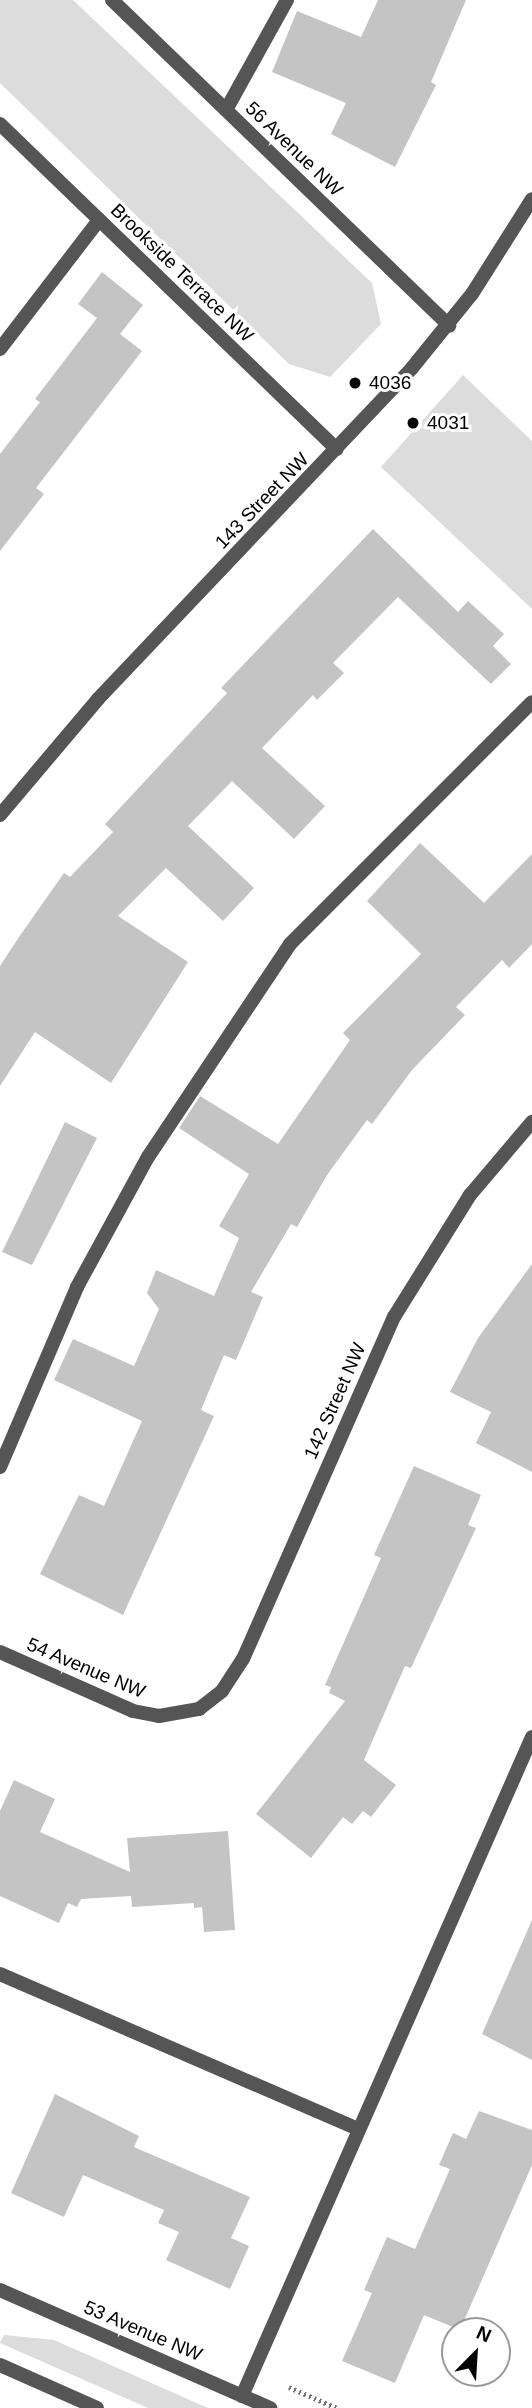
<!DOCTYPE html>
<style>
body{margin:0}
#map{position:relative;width:532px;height:2408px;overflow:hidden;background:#fff;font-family:Helvetica,sans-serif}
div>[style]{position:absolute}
.green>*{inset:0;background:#dcdcdc}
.building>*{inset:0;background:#c4c4c4}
.path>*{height:4.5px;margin-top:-2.25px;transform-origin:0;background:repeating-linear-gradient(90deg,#777 0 2px,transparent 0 5.5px)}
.service>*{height:14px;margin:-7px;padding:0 7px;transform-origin:7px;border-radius:7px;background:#555}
.minor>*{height:14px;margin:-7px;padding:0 7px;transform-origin:7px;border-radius:7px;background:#555}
.tertiary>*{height:14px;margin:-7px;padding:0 7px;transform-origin:7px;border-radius:7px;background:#555}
.dots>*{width:19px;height:19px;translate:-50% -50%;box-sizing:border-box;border:4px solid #fff;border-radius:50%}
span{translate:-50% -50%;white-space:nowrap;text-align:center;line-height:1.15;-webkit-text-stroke:6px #fff;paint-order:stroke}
.street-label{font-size:19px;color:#000}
.poi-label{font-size:19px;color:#000}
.left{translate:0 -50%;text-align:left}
.north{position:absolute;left:441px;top:2317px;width:70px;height:70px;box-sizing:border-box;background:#fff;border:2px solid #999;border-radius:50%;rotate:24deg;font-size:19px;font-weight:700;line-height:28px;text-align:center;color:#000}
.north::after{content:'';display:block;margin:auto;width:24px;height:32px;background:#000;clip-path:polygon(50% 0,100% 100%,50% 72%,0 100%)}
</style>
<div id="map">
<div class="green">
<div style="clip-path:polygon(0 0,73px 0,372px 283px,381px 324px,330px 377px,289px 364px,0 83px)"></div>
<div style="clip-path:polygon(463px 375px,532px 441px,532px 609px,381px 467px)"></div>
<div style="clip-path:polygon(4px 2335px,54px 2340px,208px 2408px,148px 2408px,0 2343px)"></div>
</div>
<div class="building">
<div style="clip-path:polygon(378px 0,466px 0,431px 82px,436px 85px,395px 167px,331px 134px,346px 103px,272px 72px,297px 11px,361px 37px)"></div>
<div style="clip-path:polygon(102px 272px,143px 305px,120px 334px,142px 351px,36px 488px,44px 494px,0 551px,0 454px,40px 402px,35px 399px,97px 318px,78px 304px)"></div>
<div style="clip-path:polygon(373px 529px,458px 612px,468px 601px,504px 634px,493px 646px,511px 664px,491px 684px,398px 597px,333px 663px,344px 673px,317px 700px,313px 695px,262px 748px,325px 806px,294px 839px,232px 781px,188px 826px,254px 888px,223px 921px,166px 868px,118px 916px,188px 962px,111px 1083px,35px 1032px,0 1086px,0 966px,19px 937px,64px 873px,70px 877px,113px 832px,105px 824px,227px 693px,221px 688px)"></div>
<div style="clip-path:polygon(420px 843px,484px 903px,532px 854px,532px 944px,509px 968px,502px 960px,456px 1007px,465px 1015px,412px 1070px,372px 1124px,367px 1120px,327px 1175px,297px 1227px,291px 1224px,251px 1292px,263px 1297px,236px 1360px,224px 1355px,201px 1410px,214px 1416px,123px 1615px,40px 1574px,79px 1495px,104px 1506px,142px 1421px,54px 1380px,73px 1339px,134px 1366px,159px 1309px,147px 1293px,156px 1270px,214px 1296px,239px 1238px,219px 1226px,249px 1174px,179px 1128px,200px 1096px,278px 1144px,350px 1040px,343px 1033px,421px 954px,367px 901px)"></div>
<div style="clip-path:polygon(65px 1122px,97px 1138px,32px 1265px,2px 1252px)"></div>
<div style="clip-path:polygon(532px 1264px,532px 1472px,476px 1443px,491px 1412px,450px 1392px,478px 1338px)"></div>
<div style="clip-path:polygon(414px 1466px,481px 1495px,468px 1525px,476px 1528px,411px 1668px,405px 1666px,364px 1760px,396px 1785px,371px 1817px,363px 1811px,352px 1824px,343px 1817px,311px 1858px,256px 1814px,345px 1701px,329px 1693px,331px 1687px,325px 1685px,381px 1558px,374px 1555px)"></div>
<div style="clip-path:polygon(14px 1780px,55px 1799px,40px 1832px,130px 1872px,127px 1838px,228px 1831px,235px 1930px,204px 1932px,202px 1907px,194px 1908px,194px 1903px,132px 1907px,131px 1896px,81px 1899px,77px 1907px,68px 1903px,59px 1923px,0 1896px,0 1811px)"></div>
<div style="clip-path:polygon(532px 1920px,532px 2060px,482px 2034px)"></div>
<div style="clip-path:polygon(55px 2094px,139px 2136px,134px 2147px,250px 2197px,231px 2238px,249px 2246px,230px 2289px,166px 2260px,179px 2232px,158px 2223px,164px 2210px,83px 2175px,64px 2217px,11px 2193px)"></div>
<div style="clip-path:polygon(479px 2111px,532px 2130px,532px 2165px,460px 2330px,424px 2315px,395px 2383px,342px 2361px,372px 2293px,364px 2290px,387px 2237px,415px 2249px,450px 2169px,439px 2165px,453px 2133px,466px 2139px)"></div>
</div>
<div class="path">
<div style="left:289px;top:2387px;width:52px;rotate:23.6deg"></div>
</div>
<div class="service">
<div style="left:226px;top:110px;width:126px;rotate:-61deg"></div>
<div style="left:0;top:349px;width:163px;rotate:-52.5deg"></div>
<div style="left:0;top:1467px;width:196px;rotate:-66.8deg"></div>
<div style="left:77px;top:1287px;width:148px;rotate:-61.4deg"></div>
<div style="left:148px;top:1157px;width:256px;rotate:-56.3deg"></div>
<div style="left:290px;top:944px;width:342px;rotate:-45deg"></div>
<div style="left:0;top:1974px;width:388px;rotate:23.4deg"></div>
<div style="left:242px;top:2396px;width:720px;rotate:-66.25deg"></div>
</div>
<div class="minor">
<div style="left:112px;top:0;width:469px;rotate:44deg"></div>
<div style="left:0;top:124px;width:468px;rotate:44deg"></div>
<div style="left:0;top:1652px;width:145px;rotate:23.9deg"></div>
<div style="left:133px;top:1711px;width:26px;rotate:11deg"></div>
<div style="left:159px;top:1716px;width:41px;rotate:-9.9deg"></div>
<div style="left:199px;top:1709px;width:29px;rotate:-38deg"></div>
<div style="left:222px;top:1691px;width:38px;rotate:-57deg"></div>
<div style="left:243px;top:1659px;width:374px;rotate:-66.2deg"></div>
<div style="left:394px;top:1317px;width:144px;rotate:-58.1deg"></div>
<div style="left:470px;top:1195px;width:96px;rotate:-49.7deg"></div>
</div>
<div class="tertiary">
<div style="left:0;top:815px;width:152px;rotate:-49.8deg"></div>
<div style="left:98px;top:699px;width:456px;rotate:-46.5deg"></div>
<div style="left:412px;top:368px;width:95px;rotate:-51deg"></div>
<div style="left:472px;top:294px;width:112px;rotate:-57.7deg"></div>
<div style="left:0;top:2290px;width:295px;rotate:23.6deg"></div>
<div style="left:0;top:2365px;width:106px;rotate:23.9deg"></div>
</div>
<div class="dots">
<div style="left:355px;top:383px;background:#000"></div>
<div style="left:413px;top:423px;background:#000"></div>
</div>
<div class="street-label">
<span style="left:294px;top:149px;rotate:44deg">56 Avenue NW</span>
<span style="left:182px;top:273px;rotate:44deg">Brookside Terrace NW</span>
<span style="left:262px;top:501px;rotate:-46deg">143 Street NW</span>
<span style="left:335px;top:1401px;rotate:-66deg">142 Street NW</span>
<span style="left:86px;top:1668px;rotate:23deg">54 Avenue NW</span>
<span style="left:143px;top:2331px;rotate:23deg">53 Avenue NW</span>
</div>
<div class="poi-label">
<span class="left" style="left:369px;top:383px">4036</span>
<span class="left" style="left:427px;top:423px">4031</span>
</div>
<div class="north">N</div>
</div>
